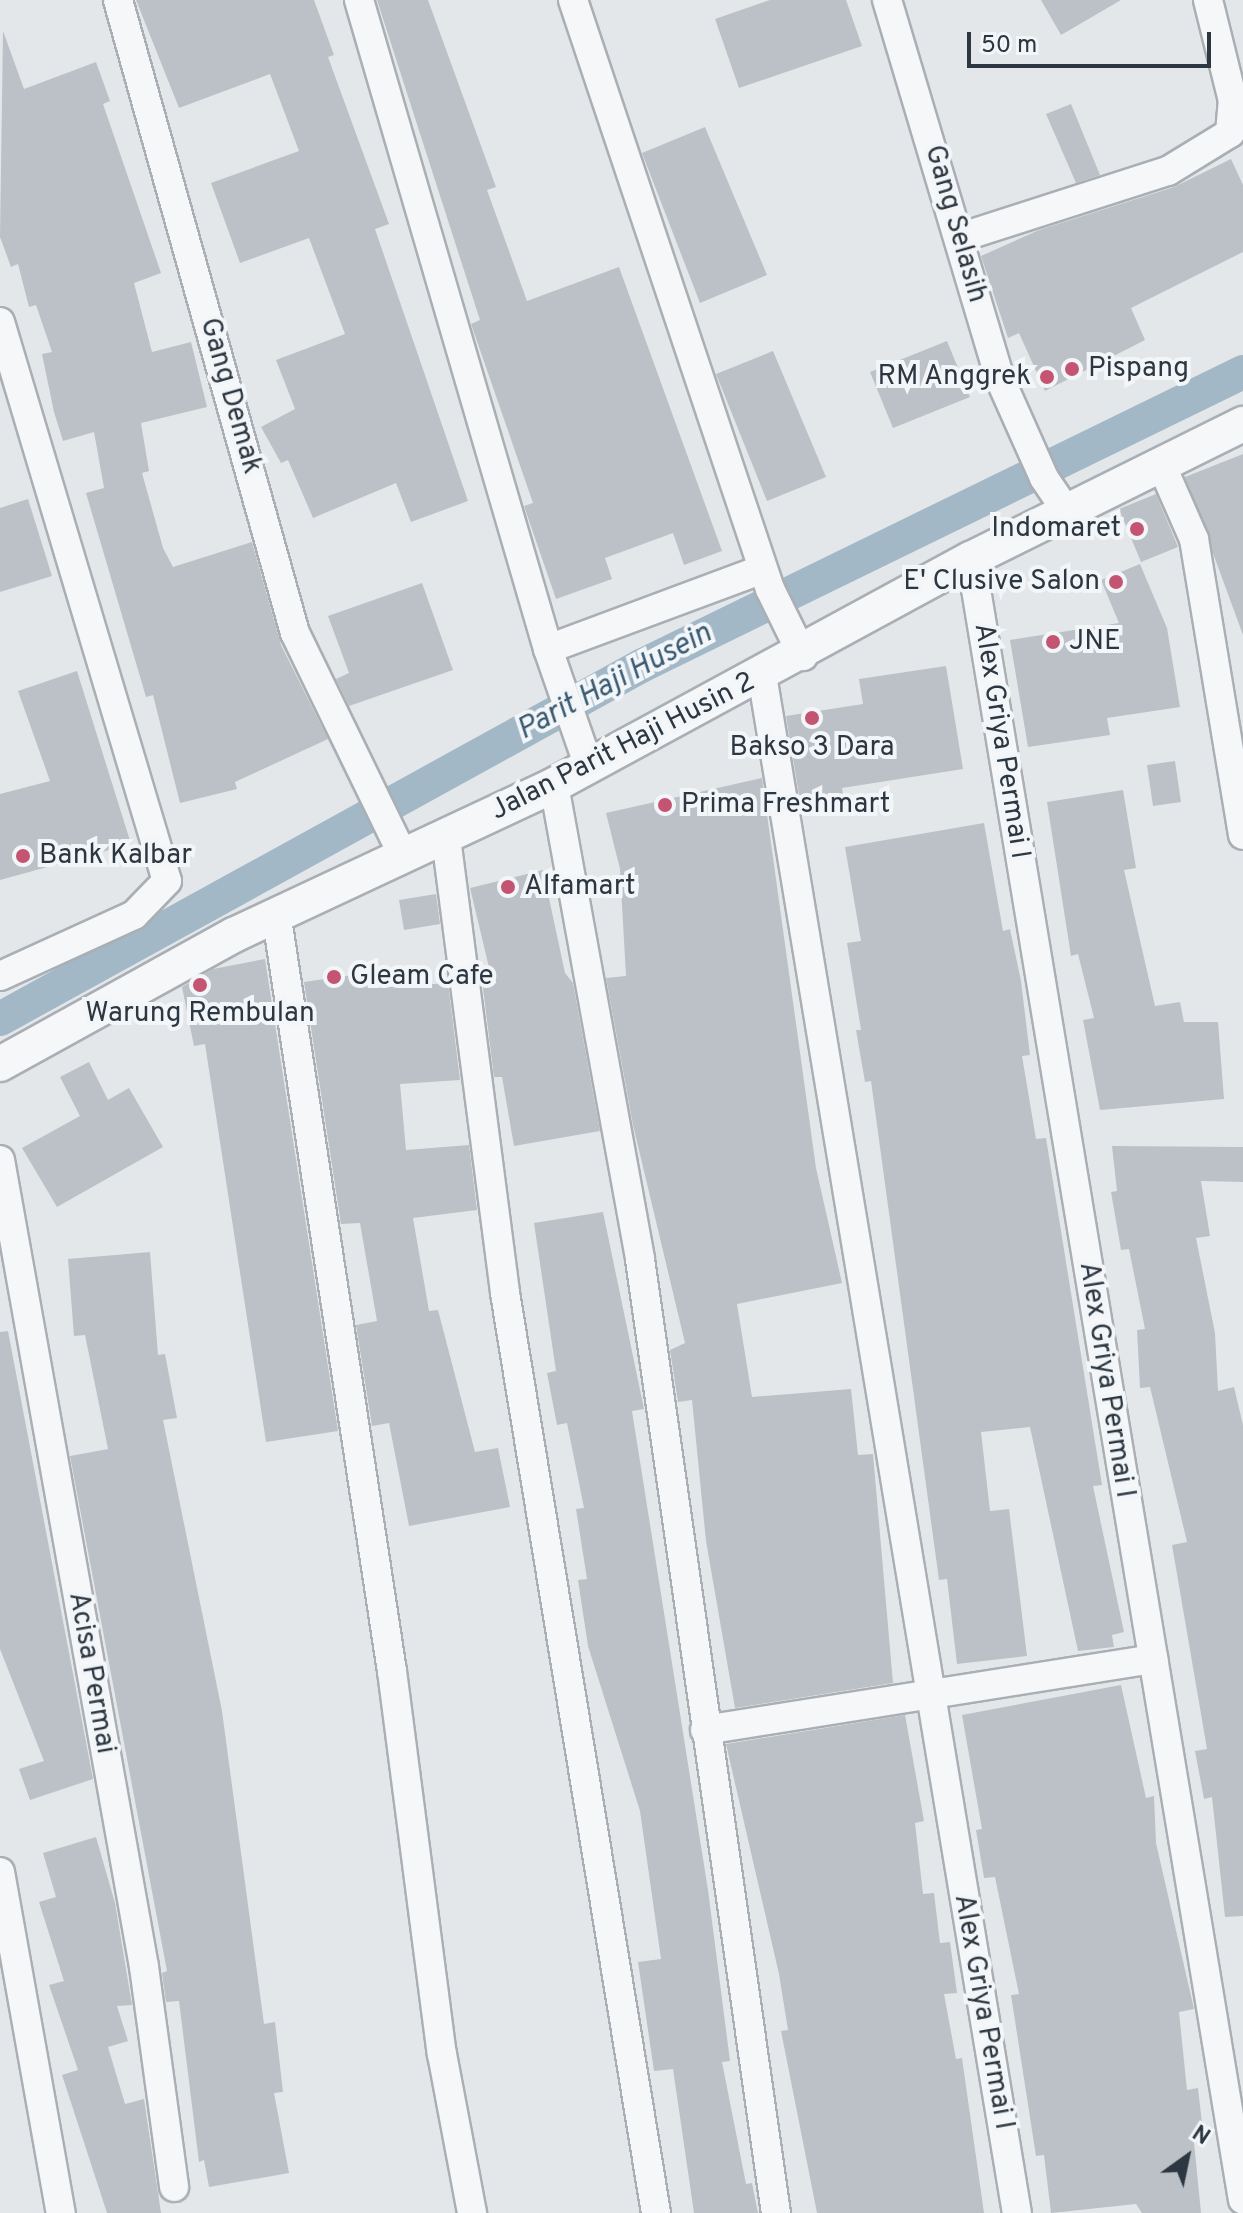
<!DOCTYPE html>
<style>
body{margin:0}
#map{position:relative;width:1243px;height:2213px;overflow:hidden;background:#e4e7ea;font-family:Overpass,sans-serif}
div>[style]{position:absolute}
.canal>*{height:34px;margin:-17px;padding:0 17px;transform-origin:17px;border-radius:17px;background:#a2b8c7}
.building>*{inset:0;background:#bbc1c7}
.roads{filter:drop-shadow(2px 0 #a9afb4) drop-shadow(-2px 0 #a9afb4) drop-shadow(0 2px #a9afb4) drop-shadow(0 -2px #a9afb4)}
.minor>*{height:28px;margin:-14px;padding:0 14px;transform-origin:14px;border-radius:14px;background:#f6f7f9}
.tertiary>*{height:34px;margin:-17px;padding:0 17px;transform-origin:17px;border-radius:17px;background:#f6f7f9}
.dots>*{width:22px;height:22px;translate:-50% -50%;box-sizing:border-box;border:4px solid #f3f6f8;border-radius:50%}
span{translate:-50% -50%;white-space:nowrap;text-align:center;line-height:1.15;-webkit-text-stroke:8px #f3f6f8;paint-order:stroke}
.street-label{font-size:28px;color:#2d3741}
.poi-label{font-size:28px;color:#2d3741}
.left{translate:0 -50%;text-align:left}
.right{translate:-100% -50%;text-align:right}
.water-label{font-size:30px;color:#3a5a72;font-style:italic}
.north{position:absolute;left:1147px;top:2117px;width:80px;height:80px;-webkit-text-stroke:6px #f3f6f8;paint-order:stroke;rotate:33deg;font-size:22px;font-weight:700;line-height:32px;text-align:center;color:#2d3741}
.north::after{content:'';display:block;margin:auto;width:28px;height:36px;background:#2d3741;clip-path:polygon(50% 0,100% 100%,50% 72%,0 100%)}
.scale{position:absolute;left:967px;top:32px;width:244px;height:36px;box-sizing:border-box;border:4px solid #2d3741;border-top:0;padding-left:10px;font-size:24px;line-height:28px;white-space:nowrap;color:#2d3741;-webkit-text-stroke:6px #f3f6f8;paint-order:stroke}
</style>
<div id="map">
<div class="canal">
<div style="left:0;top:1019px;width:732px;rotate:-28.84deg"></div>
<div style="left:641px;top:666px;width:670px;rotate:-26.03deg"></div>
</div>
<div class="building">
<div style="clip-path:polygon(136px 0,314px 0,334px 55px,328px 57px,389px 224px,375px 229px,468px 501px,411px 522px,396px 483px,313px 518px,288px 460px,281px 463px,261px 427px,295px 409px,276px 360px,345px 334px,309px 238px,240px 263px,211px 183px,299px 151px,270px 74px,179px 108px)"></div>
<div style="clip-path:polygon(377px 0,428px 0,496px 187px,487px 190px,527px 301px,619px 267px,722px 551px,684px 565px,673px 533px,605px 558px,612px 579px,556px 599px,524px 506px,533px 503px,471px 324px,480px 320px)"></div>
<div style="clip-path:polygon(770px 0,846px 0,862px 46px,739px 88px,715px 19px)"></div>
<div style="clip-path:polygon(1041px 0,1121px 0,1061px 35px)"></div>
<div style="clip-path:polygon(3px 31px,24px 89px,96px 62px,110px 101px,103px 104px,161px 273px,134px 283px,152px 352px,191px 342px,207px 407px,141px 423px,149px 471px,142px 473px,163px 548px,173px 567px,252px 542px,281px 645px,328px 739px,235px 782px,237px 789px,180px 803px,153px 695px,146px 697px,86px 493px,104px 488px,94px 432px,63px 441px,54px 412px,42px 354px,52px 352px,36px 305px,29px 307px,18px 264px,11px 267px,0 237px)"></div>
<div style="clip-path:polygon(1071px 104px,1100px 175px,1076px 183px,1046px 114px)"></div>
<div style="clip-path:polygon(705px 127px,767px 275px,700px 303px,642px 153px)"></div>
<div style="clip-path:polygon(1231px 159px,1243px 185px,1243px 252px,1131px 308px,1145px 340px,1045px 391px,1019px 333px,1008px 338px,981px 256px,1039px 230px,1174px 187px)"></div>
<div style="clip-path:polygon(947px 341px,970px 397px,893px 428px,870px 372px)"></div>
<div style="clip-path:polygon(773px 351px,826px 477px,767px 501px,716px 374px)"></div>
<div style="clip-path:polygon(1243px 454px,1243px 635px,1185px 477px)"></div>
<div style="clip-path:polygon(1156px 494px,1178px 547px,1141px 562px,1119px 509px)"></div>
<div style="clip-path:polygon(28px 499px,52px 576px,0 592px,0 508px)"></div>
<div style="clip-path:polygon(1140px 564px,1167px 628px,1180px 707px,1107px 718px,1110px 735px,1028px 747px,1010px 640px,1119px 623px,1101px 580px)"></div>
<div style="clip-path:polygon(422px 583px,453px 670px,349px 706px,336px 679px,349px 673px,328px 616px)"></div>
<div style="clip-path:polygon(946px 666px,963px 769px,842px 788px,845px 806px,802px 813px,786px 716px,863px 704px,859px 679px)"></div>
<div style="clip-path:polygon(77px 671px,131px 844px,0 880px,0 794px,50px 781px,18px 691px)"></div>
<div style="clip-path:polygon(1175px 761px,1181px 802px,1153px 806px,1147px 765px)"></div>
<div style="clip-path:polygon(762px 778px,816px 1168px,842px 1283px,737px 1304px,752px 1397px,851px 1389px,858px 1455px,873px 1454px,893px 1683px,735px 1708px,706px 1541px,692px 1400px,678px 1402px,670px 1350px,685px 1343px,633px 1125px,606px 978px,626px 976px,620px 869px,606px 813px)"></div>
<div style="clip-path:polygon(1123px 790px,1136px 868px,1124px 870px,1155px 1006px,1180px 1002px,1184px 1022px,1218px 1022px,1224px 1099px,1100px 1110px,1083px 1020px,1094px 1018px,1078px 954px,1071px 956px,1047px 802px)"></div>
<div style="clip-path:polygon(984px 823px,1003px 931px,1010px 929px,1021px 981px,1030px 1055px,1022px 1056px,1036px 1139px,1046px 1138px,1102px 1485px,1093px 1486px,1124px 1632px,1112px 1635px,1114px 1647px,1078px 1651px,1030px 1427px,981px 1432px,990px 1511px,1009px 1509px,1027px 1656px,957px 1664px,947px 1579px,939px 1580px,871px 1081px,865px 1082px,856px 1030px,861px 1030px,847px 943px,861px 941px,845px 847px)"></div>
<div style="clip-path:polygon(543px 870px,565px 973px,573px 983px,600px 1131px,514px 1146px,502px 1077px,494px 1077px,482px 980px,492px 980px,470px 888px)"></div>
<div style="clip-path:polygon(436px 894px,440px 924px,404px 930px,399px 900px)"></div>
<div style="clip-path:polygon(265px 959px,338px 1431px,266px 1442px,205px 1044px,194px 1046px,182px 987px,213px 969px)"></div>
<div style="clip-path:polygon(374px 972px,377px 988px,448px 983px,460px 1080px,400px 1084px,406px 1150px,469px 1145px,477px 1210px,413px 1218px,429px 1311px,438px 1310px,475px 1452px,498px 1448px,510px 1507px,409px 1526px,389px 1423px,372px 1426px,356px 1325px,377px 1321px,360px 1223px,341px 1224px,304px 982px)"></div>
<div style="clip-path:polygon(89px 1062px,108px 1100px,129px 1088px,163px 1147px,57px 1207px,22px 1148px,80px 1116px,60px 1077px)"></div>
<div style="clip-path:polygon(1112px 1146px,1243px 1147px,1243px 1182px,1201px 1181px,1210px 1236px,1196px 1238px,1215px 1333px,1218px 1391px,1234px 1387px,1243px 1425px,1243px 1916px,1225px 1917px,1212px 1797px,1204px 1799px,1195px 1751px,1207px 1749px,1172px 1545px,1187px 1542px,1150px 1387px,1140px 1388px,1137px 1330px,1145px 1329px,1129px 1249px,1121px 1250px,1111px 1192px,1117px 1191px)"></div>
<div style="clip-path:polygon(603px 1212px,644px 1409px,632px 1411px,708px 1890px,730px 2061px,722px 2062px,746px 2184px,752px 2183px,758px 2213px,694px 2213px,673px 2069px,654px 2071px,638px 1962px,661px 1959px,640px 1811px,588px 1646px,578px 1580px,587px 1579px,576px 1509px,584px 1508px,567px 1423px,557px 1425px,547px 1373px,556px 1371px,534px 1223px)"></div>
<div style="clip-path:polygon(150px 1252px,158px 1355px,165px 1354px,177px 1418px,163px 1420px,222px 1711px,264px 2024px,275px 2022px,283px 2092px,274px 2093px,289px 2173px,209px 2187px,204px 2160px,199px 2162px,179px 2001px,166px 2002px,162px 1973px,167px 1971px,70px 1456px,108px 1449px,85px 1335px,74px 1336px,68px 1259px)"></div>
<div style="clip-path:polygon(8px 1331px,93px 1779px,30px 1800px,19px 1769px,44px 1761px,0 1649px,0 1332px)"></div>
<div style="clip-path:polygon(1121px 1685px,1146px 1798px,1154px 1796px,1156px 1843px,1194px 2009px,1179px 2012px,1187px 2090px,1198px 2088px,1204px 2141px,1194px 2142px,1201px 2213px,1142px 2213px,1136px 2204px,1051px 2213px,1044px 2155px,1036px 2156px,1011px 1995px,1019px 1994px,995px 1877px,984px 1878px,976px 1830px,982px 1829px,962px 1715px)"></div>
<div style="clip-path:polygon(905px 1715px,924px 1821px,915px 1823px,923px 1894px,934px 1893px,940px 1943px,950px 1942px,957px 1993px,944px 1994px,956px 2059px,962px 2058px,984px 2213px,817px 2213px,781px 2031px,788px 2030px,779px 1974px,726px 1744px)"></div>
<div style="clip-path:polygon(96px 1837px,115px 1903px,132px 2005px,117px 2006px,128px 2041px,108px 2047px,125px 2104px,144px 2099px,161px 2213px,107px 2213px,62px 2075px,78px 2070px,49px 1985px,64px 1981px,39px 1902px,56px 1897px,43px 1853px)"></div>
</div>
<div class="roads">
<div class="minor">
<div style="left:118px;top:0;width:657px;rotate:74.38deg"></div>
<div style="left:295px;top:633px;width:249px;rotate:64.1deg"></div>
<div style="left:359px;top:0;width:676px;rotate:73.76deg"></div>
<div style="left:548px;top:649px;width:125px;rotate:70.8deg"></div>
<div style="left:573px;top:0;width:621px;rotate:71.51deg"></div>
<div style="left:770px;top:589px;width:75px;rotate:63.8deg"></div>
<div style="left:887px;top:0;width:395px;rotate:73.4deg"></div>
<div style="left:1000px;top:379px;width:108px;rotate:66deg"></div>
<div style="left:1044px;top:478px;width:41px;rotate:55.9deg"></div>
<div style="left:962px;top:237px;width:216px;rotate:-17.8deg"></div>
<div style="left:1168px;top:171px;width:73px;rotate:-31.5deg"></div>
<div style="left:1230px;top:133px;width:32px;rotate:-85deg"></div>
<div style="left:1233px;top:101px;width:104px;rotate:-103.9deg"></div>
<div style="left:0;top:322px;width:583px;rotate:73.37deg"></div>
<div style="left:167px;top:881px;width:47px;rotate:134.1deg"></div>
<div style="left:134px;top:915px;width:147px;rotate:155.5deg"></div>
<div style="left:1161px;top:464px;width:82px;rotate:66.3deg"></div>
<div style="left:1194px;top:539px;width:300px;rotate:80.6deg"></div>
<div style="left:971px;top:559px;width:1663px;rotate:80.59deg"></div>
<div style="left:548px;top:649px;width:229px;rotate:-20.4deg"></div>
<div style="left:762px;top:675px;width:1559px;rotate:80.59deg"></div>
<div style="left:554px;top:785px;width:482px;rotate:79.7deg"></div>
<div style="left:640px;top:1259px;width:964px;rotate:81.89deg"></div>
<div style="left:446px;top:838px;width:459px;rotate:82.6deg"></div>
<div style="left:505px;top:1293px;width:932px;rotate:80.68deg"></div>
<div style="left:277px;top:919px;width:761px;rotate:81.31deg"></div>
<div style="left:392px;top:1671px;width:386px;rotate:82.6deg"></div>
<div style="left:442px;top:2054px;width:162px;rotate:79.3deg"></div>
<div style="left:0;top:1160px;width:820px;rotate:79.88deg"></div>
<div style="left:144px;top:1967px;width:222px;rotate:82.2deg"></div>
<div style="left:705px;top:1730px;width:454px;rotate:-9deg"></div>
<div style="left:0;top:1872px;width:346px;rotate:79.9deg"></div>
</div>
<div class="tertiary">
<div style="left:0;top:1064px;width:267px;rotate:-28.9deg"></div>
<div style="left:234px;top:935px;width:353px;rotate:-25.1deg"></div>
<div style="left:554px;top:785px;width:474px;rotate:-28.5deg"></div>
<div style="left:971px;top:559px;width:304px;rotate:-26.4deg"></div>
</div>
</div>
<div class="dots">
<div style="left:1072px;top:369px;background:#c35572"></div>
<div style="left:1047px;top:377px;background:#c35572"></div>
<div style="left:1137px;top:529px;background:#c35572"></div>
<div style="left:1116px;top:582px;background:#c35572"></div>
<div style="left:1053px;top:642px;background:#c35572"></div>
<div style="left:812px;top:718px;background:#c35572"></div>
<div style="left:665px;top:805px;background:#c35572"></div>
<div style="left:23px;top:856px;background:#c35572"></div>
<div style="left:508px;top:887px;background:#c35572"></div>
<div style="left:334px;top:977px;background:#c35572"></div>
<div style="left:200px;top:985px;background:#c35572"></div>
</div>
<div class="street-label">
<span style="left:955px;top:224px;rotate:74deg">Gang Selasih</span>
<span style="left:230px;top:396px;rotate:74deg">Gang Demak</span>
<span style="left:1001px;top:741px;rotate:81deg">Alex Griya Permai I</span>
<span style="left:623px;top:747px;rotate:-27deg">Jalan Parit Haji Husin 2</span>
<span style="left:1106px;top:1380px;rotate:81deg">Alex Griya Permai I</span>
<span style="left:91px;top:1673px;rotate:80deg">Acisa Permai</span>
<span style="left:983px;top:2012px;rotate:80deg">Alex Griya Permai I</span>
</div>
<div class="poi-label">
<span class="left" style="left:1088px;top:369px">Pispang</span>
<span class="right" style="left:1031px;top:377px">RM Anggrek</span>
<span class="right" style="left:1121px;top:529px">Indomaret</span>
<span class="right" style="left:1100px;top:582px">E' Clusive Salon</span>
<span class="left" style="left:1069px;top:642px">JNE</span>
<span style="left:812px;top:748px">Bakso 3 Dara</span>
<span class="left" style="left:681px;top:805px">Prima Freshmart</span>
<span class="left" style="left:39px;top:856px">Bank Kalbar</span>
<span class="left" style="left:524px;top:887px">Alfamart</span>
<span class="left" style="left:350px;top:977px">Gleam Cafe</span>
<span style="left:200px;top:1014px">Warung Rembulan</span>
</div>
<div class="water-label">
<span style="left:615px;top:683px;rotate:-28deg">Parit Haji Husein</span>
</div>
<div class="north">N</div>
<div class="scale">50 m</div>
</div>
